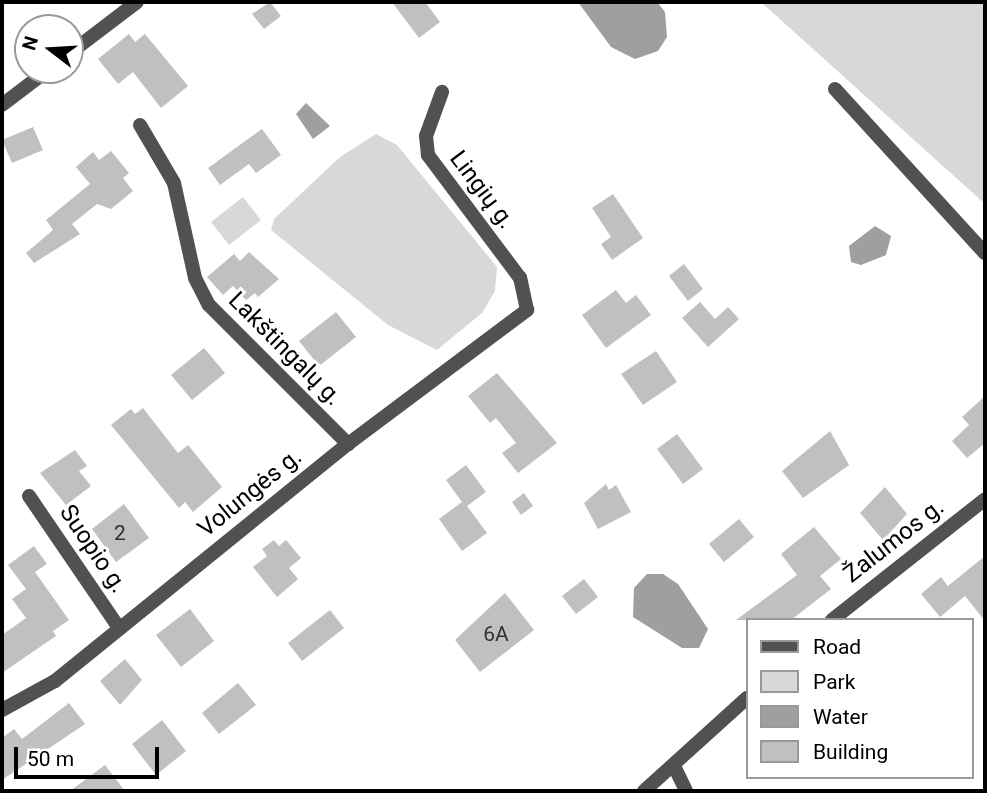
<!DOCTYPE html>
<meta charset="utf-8">
<style>
body{margin:0}
#map{position:relative;width:987px;height:793px;overflow:hidden;background:#fff;font-family:Roboto,sans-serif}
div>[style]{position:absolute}
.green>*{inset:0;background:#d8d8d8}
.water>*{inset:0;background:#9f9f9f}
.building>*{inset:0;background:#c0c0c0}
.street>*{height:14px;margin:-7px;padding:0 7px;transform-origin:7px;border-radius:7px;background:#515151}
span{translate:-50% -50%;white-space:nowrap;text-align:center;line-height:1.15;-webkit-text-stroke:6px #fff;paint-order:stroke}
.number-label{font-size:21px;color:#303030}
.number-label span{-webkit-text-stroke-width:0}
.street-label{font-size:24px;color:#000}
.frame{position:absolute;inset:0;border:4px solid #000;pointer-events:none}
.legend{position:absolute;left:746px;top:618px;width:228px;height:161px;box-sizing:border-box;background:#fff;border:2px solid #999;margin:0;padding:9px 12px;list-style:none;font-size:21px;color:#000}
.legend li{display:flex;align-items:center;gap:14px;height:35px}
.legend b{width:35px;border:2px solid #999}
.north{position:absolute;left:14px;top:14px;width:70px;height:70px;box-sizing:border-box;background:#fff;border:2px solid #999;border-radius:50%;rotate:287deg;font-size:19px;font-weight:700;line-height:28px;text-align:center;color:#000}
.north::after{content:'';display:block;margin:auto;width:24px;height:32px;background:#000;clip-path:polygon(50% 0,100% 100%,50% 72%,0 100%)}
.scale{position:absolute;left:14px;top:747px;width:145px;height:32px;box-sizing:border-box;border:4px solid #000;border-top:0;padding-left:9px;font-size:21px;line-height:24px;white-space:nowrap;color:#000;-webkit-text-stroke:5px #fff;paint-order:stroke}
</style>
<div id="map">
<div class="green">
<div style="clip-path:polygon(761px 2px,985px 2px,985px 204px)"></div>
<div style="clip-path:polygon(376px 134px,397px 145px,497px 267px,495px 291px,482px 313px,437px 350px,388px 325px,271px 230px,274px 219px,340px 157px)"></div>
<div style="clip-path:polygon(243px 197px,261px 220px,229px 245px,211px 222px)"></div>
</div>
<div class="water">
<div style="clip-path:polygon(578px 2px,657px 2px,665px 12px,667px 37px,658px 51px,635px 59px,611px 47px)"></div>
<div style="clip-path:polygon(306px 103px,330px 126px,313px 139px,296px 114px)"></div>
<div style="clip-path:polygon(875px 226px,891px 236px,886px 255px,861px 265px,851px 262px,849px 246px)"></div>
<div style="clip-path:polygon(647px 574px,663px 574px,678px 584px,708px 629px,699px 648px,682px 648px,633px 617px,634px 588px)"></div>
</div>
<div class="building">
<div style="clip-path:polygon(270px 2px,281px 16px,264px 29px,252px 14px)"></div>
<div style="clip-path:polygon(392px 2px,425px 2px,440px 22px,419px 38px)"></div>
<div style="clip-path:polygon(129px 34px,135px 42px,145px 34px,188px 86px,161px 108px,133px 72px,118px 84px,98px 59px)"></div>
<div style="clip-path:polygon(33px 127px,43px 150px,12px 163px,2px 140px)"></div>
<div style="clip-path:polygon(262px 129px,281px 155px,256px 173px,249px 164px,220px 185px,208px 168px)"></div>
<div style="clip-path:polygon(111px 151px,129px 173px,123px 178px,133px 191px,111px 209px,97px 204px,72px 224px,80px 234px,34px 263px,26px 253px,53px 230px,46px 220px,90px 184px,76px 167px,93px 152px,99px 160px)"></div>
<div style="clip-path:polygon(613px 194px,643px 238px,612px 260px,601px 244px,611px 237px,592px 208px)"></div>
<div style="clip-path:polygon(249px 252px,279px 279px,258px 297px,255px 293px,246px 300px,233px 286px,223px 295px,207px 277px,234px 254px,240px 261px)"></div>
<div style="clip-path:polygon(684px 264px,703px 289px,688px 301px,669px 276px)"></div>
<div style="clip-path:polygon(616px 290px,626px 303px,636px 295px,651px 315px,606px 348px,582px 315px)"></div>
<div style="clip-path:polygon(700px 302px,715px 319px,728px 307px,739px 319px,708px 347px,682px 318px)"></div>
<div style="clip-path:polygon(336px 312px,356px 337px,319px 366px,299px 341px)"></div>
<div style="clip-path:polygon(204px 348px,225px 373px,192px 400px,171px 375px)"></div>
<div style="clip-path:polygon(656px 351px,677px 382px,643px 405px,621px 374px)"></div>
<div style="clip-path:polygon(497px 373px,557px 443px,518px 473px,502px 453px,516px 443px,496px 418px,490px 423px,468px 396px)"></div>
<div style="clip-path:polygon(985px 396px,985px 443px,967px 458px,952px 441px,969px 425px,962px 417px)"></div>
<div style="clip-path:polygon(143px 408px,178px 453px,188px 445px,222px 487px,193px 512px,185px 502px,179px 508px,111px 425px,131px 409px,135px 414px)"></div>
<div style="clip-path:polygon(830px 431px,849px 465px,803px 498px,782px 471px)"></div>
<div style="clip-path:polygon(677px 434px,703px 469px,683px 484px,657px 449px)"></div>
<div style="clip-path:polygon(75px 450px,87px 466px,79px 471px,91px 486px,66px 505px,40px 473px)"></div>
<div style="clip-path:polygon(466px 465px,486px 492px,467px 506px,487px 533px,462px 551px,439px 519px,462px 502px,446px 480px)"></div>
<div style="clip-path:polygon(606px 484px,609px 490px,616px 485px,631px 512px,598px 529px,584px 503px)"></div>
<div style="clip-path:polygon(885px 487px,907px 514px,883px 540px,860px 513px)"></div>
<div style="clip-path:polygon(524px 493px,533px 506px,521px 515px,512px 502px)"></div>
<div style="clip-path:polygon(124px 504px,149px 538px,116px 562px,92px 529px)"></div>
<div style="clip-path:polygon(739px 519px,754px 537px,724px 562px,709px 544px)"></div>
<div style="clip-path:polygon(814px 527px,841px 559px,820px 576px,831px 589px,791px 620px,736px 620px,797px 575px,781px 554px)"></div>
<div style="clip-path:polygon(274px 540px,279px 546px,286px 540px,301px 558px,289px 568px,298px 579px,277px 597px,253px 567px,267px 556px,262px 549px)"></div>
<div style="clip-path:polygon(34px 546px,47px 564px,35px 572px,69px 620px,53px 631px,56px 636px,2px 673px,2px 635px,26px 618px,12px 599px,26px 589px,8px 565px)"></div>
<div style="clip-path:polygon(985px 556px,985px 621px,965px 596px,940px 617px,921px 594px,941px 577px,948px 586px)"></div>
<div style="clip-path:polygon(584px 579px,598px 597px,576px 614px,562px 596px)"></div>
<div style="clip-path:polygon(505px 593px,534px 630px,480px 672px,455px 640px)"></div>
<div style="clip-path:polygon(190px 609px,214px 641px,181px 667px,156px 635px)"></div>
<div style="clip-path:polygon(330px 610px,344px 628px,302px 661px,288px 643px)"></div>
<div style="clip-path:polygon(125px 659px,142px 680px,120px 705px,100px 681px)"></div>
<div style="clip-path:polygon(238px 683px,256px 705px,219px 734px,202px 713px)"></div>
<div style="clip-path:polygon(69px 703px,85px 724px,2px 780px,2px 738px,14px 729px,22px 739px)"></div>
<div style="clip-path:polygon(162px 720px,186px 751px,156px 775px,132px 744px)"></div>
<div style="clip-path:polygon(105px 765px,125px 791px,70px 791px)"></div>
</div>
<div class="street">
<div style="left:70px;top:53px;width:84px;rotate:-37.3deg"></div>
<div style="left:835px;top:89px;width:222px;rotate:47.6deg"></div>
<div style="left:2px;top:105px;width:58px;rotate:-37.3deg"></div>
<div style="left:140px;top:125px;width:67px;rotate:59.6deg"></div>
<div style="left:174px;top:183px;width:97px;rotate:77.5deg"></div>
<div style="left:195px;top:278px;width:30px;rotate:63deg"></div>
<div style="left:209px;top:305px;width:197px;rotate:45deg"></div>
<div style="left:29px;top:496px;width:160px;rotate:55.7deg"></div>
<div style="left:832px;top:620px;width:195px;rotate:-38.3deg"></div>
<div style="left:2px;top:710px;width:60px;rotate:-28.7deg"></div>
<div style="left:55px;top:681px;width:377px;rotate:-39deg"></div>
<div style="left:348px;top:444px;width:224px;rotate:-36.8deg"></div>
<div style="left:527px;top:310px;width:33px;rotate:-102deg"></div>
<div style="left:520px;top:278px;width:154px;rotate:-126.8deg"></div>
<div style="left:428px;top:155px;width:19px;rotate:-96deg"></div>
<div style="left:426px;top:136px;width:47px;rotate:-70deg"></div>
<div style="left:675px;top:768px;width:25px;rotate:64deg"></div>
<div style="left:644px;top:791px;width:139px;rotate:-42.1deg"></div>
</div>
<div class="number-label">
<span style="left:120px;top:533px">2</span>
<span style="left:496px;top:634px">6A</span>
</div>
<div class="street-label">
<span style="left:482px;top:190px;rotate:53deg">Lingių g.</span>
<span style="left:285px;top:349px;rotate:45deg">Lakštingalų g.</span>
<span style="left:250px;top:493px;rotate:-39deg">Volungės g.</span>
<span style="left:894px;top:541px;rotate:-38deg">Žalumos g.</span>
<span style="left:93px;top:549px;rotate:56deg">Suopio g.</span>
</div>
<div class="frame"></div>
<ul class="legend">
<li><b style="height:9px;background:#515151"></b>Road</li>
<li><b style="height:19px;background:#d8d8d8"></b>Park</li>
<li><b style="height:19px;background:#9f9f9f"></b>Water</li>
<li><b style="height:19px;background:#c0c0c0"></b>Building</li>
</ul>
<div class="north">N</div>
<div class="scale">50 m</div>
</div>
